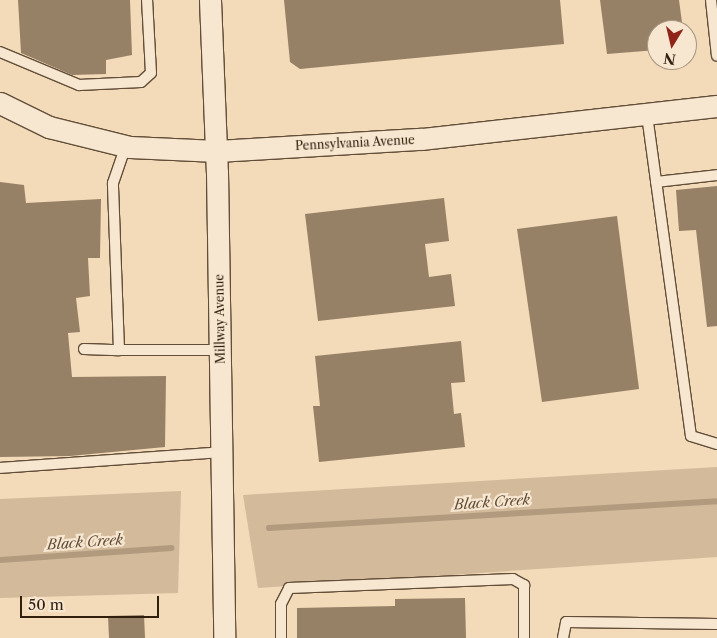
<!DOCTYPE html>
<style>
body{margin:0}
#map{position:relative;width:717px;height:638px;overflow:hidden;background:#f3dab8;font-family:"Libre Caslon Text",serif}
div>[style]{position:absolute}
.green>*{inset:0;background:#d2ba9b}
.stream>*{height:5.5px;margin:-2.75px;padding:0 2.75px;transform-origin:2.75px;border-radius:2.75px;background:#b19a7e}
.building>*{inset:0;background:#968066}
.roads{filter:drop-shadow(1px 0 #624e38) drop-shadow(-1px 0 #624e38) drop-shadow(0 1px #624e38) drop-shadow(0 -1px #624e38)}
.service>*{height:10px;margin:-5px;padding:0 5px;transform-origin:5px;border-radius:5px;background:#f7e7d1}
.minor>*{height:21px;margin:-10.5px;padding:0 10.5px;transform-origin:10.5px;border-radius:10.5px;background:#f7e7d1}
span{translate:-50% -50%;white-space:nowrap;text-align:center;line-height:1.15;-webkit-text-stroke:4.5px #f7e7d1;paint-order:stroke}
.street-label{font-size:12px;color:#311f0e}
.water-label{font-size:14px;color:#5e4a35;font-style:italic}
.north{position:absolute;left:647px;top:20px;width:50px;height:50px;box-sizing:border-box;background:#f7e7d1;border:1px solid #a89783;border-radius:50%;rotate:189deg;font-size:14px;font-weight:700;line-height:20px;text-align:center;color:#311f0e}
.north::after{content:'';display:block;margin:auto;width:18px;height:22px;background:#8f2418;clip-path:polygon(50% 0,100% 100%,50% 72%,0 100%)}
.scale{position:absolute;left:20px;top:596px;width:139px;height:22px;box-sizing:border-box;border:2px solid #311f0e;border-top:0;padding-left:6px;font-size:15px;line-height:18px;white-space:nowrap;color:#311f0e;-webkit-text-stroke:4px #f7e7d1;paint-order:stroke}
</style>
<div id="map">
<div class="green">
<div style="clip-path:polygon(717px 467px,717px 557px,258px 588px,243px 495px)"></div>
<div style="clip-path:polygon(181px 491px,178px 593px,0 598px,0 499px)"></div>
</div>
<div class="stream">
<div style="left:269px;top:528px;width:449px;rotate:-3.4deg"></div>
<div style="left:0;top:560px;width:172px;rotate:-4deg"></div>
</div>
<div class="building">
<div style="clip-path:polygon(18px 0,130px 0,132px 55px,106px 60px,106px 74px,72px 75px,21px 53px)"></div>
<div style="clip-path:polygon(284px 0,560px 0,564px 44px,300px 69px,290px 62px)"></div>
<div style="clip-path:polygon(600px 0,679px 0,683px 30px,657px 30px,657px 50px,607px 54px)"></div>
<div style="clip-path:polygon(0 182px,24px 185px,26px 203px,101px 199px,100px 258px,88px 258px,90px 296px,76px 298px,80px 332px,68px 333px,72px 377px,166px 376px,165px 447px,70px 456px,0 457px)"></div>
<div style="clip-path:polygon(717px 186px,717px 326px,707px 327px,696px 230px,679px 231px,676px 190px)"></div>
<div style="clip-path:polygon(444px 198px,449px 241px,425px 244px,429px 277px,451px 274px,455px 306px,318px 321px,305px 214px)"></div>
<div style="clip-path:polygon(617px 216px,639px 389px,542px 402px,517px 229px)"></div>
<div style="clip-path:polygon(461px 341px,465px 382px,451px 383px,454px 414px,461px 413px,465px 447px,319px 462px,313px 406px,320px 406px,315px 356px)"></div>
<div style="clip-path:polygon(465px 598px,466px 638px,297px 638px,297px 608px,395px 606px,395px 599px)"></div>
<div style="clip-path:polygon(144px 615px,145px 638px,109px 638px,108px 616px)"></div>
</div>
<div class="roads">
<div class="service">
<div style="left:711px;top:0;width:56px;rotate:83.9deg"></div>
<div style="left:0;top:52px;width:86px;rotate:22.7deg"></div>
<div style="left:79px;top:85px;width:62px;rotate:-2.8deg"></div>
<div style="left:141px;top:82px;width:13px;rotate:-42deg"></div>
<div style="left:151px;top:73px;width:73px;rotate:-93.1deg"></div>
<div style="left:647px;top:115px;width:324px;rotate:82.2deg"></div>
<div style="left:691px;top:436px;width:27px;rotate:17deg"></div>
<div style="left:656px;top:182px;width:61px;rotate:-6.5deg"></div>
<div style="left:84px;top:349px;width:35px;rotate:2deg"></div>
<div style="left:119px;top:350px;width:167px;rotate:-92.1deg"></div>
<div style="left:113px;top:183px;width:39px;rotate:-71deg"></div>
<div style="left:119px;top:350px;width:102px"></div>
<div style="left:0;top:468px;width:224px;rotate:-4.1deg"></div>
<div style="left:281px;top:638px;width:34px;rotate:-90deg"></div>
<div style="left:281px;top:604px;width:18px;rotate:-63deg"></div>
<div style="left:289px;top:588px;width:224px;rotate:-2.3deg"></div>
<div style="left:513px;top:579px;width:13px;rotate:29deg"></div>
<div style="left:524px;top:585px;width:53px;rotate:90deg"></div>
<div style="left:563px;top:638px;width:16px;rotate:-79deg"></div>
<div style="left:566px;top:622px;width:151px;rotate:0.8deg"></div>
</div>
<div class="minor">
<div style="left:210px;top:0;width:172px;rotate:87.7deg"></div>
<div style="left:217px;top:172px;width:466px;rotate:89.1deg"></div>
<div style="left:0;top:103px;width:55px;rotate:26.1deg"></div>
<div style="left:49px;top:127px;width:83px;rotate:13.9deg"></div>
<div style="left:130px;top:147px;width:87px;rotate:2.6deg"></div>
<div style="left:217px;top:151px;width:205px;rotate:-3.4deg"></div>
<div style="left:422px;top:139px;width:297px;rotate:-6.4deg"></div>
</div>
</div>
<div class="street-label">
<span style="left:355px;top:143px;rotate:-3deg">Pennsylvania Avenue</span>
<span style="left:220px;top:319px;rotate:-91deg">Millway Avenue</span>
</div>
<div class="water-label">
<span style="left:492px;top:502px;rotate:-4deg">Black Creek</span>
<span style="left:85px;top:542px;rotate:-4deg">Black Creek</span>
</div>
<div class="north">N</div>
<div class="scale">50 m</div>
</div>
